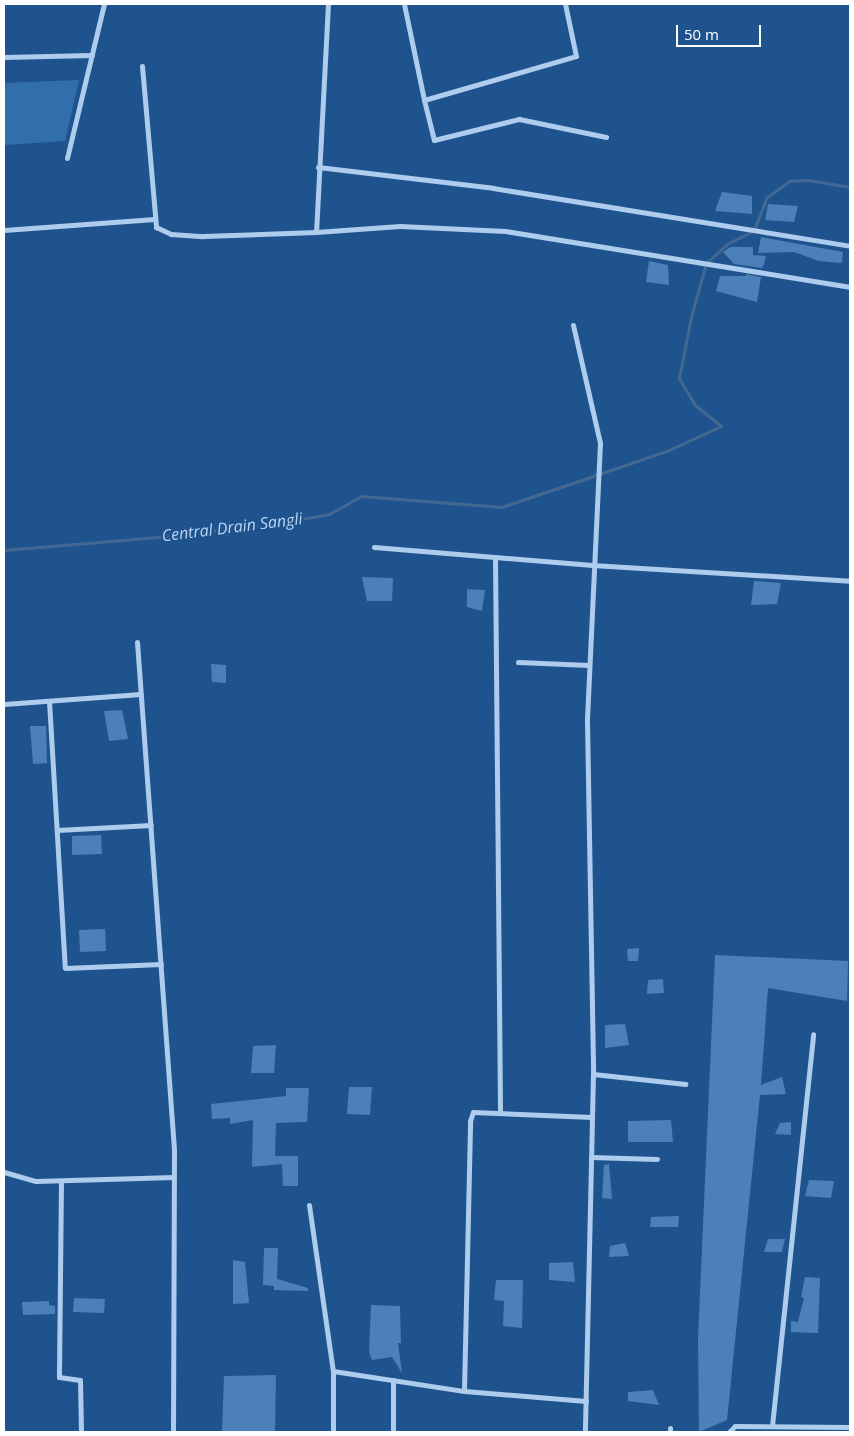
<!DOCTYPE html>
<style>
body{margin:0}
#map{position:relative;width:854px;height:1436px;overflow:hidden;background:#1f538e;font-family:"Open Sans",sans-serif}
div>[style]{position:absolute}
.green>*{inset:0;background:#326eac}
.stream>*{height:3px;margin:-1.5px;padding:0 1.5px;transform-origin:1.5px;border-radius:1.5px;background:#436993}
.building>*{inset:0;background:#4b80b8}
.street>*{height:5px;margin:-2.5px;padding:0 2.5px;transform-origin:2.5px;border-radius:2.5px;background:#aecced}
span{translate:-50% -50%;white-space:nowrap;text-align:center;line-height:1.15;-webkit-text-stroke:5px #1f538e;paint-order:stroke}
.water-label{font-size:16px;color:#bad6f4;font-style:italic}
.frame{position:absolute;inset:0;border:5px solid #fff;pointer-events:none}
.scale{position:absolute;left:676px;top:25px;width:85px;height:22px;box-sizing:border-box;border:2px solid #fff;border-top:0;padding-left:6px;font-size:15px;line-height:18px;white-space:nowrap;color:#fff;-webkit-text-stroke:4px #1f538e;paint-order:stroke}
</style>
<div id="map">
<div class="green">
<div style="clip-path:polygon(79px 80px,65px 141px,4px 145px,4px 83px)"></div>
</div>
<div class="stream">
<div style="left:4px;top:550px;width:155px;rotate:-4.8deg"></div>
<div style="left:158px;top:537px;width:122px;rotate:-6.6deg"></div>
<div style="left:279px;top:523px;width:51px;rotate:-10.2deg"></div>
<div style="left:329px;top:514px;width:37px;rotate:-29deg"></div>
<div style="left:361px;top:496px;width:141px;rotate:4.5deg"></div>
<div style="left:502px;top:507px;width:176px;rotate:-18.8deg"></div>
<div style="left:669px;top:450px;width:57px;rotate:-24.8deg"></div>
<div style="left:721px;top:426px;width:33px;rotate:-141deg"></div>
<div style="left:695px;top:405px;width:31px;rotate:-121deg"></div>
<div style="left:679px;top:378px;width:62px;rotate:-78.9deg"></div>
<div style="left:691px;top:317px;width:56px;rotate:-74.5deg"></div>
<div style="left:706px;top:263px;width:28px;rotate:-42deg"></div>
<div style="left:727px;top:244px;width:30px;rotate:-27deg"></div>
<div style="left:754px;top:230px;width:34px;rotate:-69deg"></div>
<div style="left:766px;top:198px;width:29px;rotate:-36deg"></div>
<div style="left:789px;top:181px;width:18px;rotate:-3deg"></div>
<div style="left:807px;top:180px;width:44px;rotate:9.2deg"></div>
</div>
<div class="building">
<div style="clip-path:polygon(722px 192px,752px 196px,752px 214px,715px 211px)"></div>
<div style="clip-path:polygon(768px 204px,798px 206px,794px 222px,765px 220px)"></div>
<div style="clip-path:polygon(761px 237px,843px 252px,842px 263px,819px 261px,794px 252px,758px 253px)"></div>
<div style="clip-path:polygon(731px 247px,753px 247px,753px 255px,766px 256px,764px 264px,762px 268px,734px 264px,723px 252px)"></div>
<div style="clip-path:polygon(649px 261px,668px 265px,669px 285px,646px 282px)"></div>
<div style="clip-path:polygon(745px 274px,761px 277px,757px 302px,716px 291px,720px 276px,747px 276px)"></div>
<div style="clip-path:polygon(362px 577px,393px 578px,392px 601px,367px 601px)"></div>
<div style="clip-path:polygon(754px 581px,781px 583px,777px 604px,751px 605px)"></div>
<div style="clip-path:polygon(467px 589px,485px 590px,482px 611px,467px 607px)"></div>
<div style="clip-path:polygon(211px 664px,226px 665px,226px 683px,212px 682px)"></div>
<div style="clip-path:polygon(122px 710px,128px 739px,109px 741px,104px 711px)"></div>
<div style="clip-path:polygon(30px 726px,46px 726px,47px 763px,33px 764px)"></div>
<div style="clip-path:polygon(101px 835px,102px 854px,72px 855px,72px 836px)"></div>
<div style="clip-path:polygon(105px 929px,106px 951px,80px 952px,79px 930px)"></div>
<div style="clip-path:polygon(639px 948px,638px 961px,628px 961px,627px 949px)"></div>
<div style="clip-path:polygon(715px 955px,848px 961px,847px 1001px,768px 988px,761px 1085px,782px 1077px,786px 1094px,760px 1095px,727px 1420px,699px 1432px,698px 1338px)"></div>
<div style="clip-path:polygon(663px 979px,664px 993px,647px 994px,648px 980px)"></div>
<div style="clip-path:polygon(625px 1024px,629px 1045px,605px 1048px,605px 1025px)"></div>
<div style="clip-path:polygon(276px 1045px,274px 1073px,251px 1073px,253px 1046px)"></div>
<div style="clip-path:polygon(349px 1087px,372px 1087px,370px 1115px,347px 1114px)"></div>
<div style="clip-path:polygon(286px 1088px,309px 1088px,307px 1122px,276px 1123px,275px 1156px,298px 1156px,298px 1186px,283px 1186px,282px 1164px,252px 1167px,253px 1120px,230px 1124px,230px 1118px,212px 1119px,211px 1104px,286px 1096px)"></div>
<div style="clip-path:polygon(671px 1120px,673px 1142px,628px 1142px,628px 1121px)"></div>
<div style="clip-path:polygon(791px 1122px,791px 1135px,775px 1134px,780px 1123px)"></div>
<div style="clip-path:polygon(609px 1164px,612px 1199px,602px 1198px,604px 1165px)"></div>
<div style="clip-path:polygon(809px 1180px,834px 1181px,831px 1198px,805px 1196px)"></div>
<div style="clip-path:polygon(679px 1216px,678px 1227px,650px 1227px,651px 1217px)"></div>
<div style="clip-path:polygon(768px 1239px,785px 1239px,782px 1252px,764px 1252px)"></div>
<div style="clip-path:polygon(625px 1243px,629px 1256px,609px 1257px,610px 1246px)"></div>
<div style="clip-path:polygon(264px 1248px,278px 1248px,277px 1279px,308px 1288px,308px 1291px,274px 1290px,274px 1286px,263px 1285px)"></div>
<div style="clip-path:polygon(233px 1260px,245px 1262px,249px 1303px,233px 1304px)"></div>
<div style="clip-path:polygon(573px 1262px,575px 1282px,549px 1280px,549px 1263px)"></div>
<div style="clip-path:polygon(805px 1277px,820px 1278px,818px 1333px,791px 1332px,791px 1321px,798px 1322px,804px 1298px,801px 1297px)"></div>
<div style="clip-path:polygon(496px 1280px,523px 1280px,522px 1328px,503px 1326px,504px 1301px,494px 1300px)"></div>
<div style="clip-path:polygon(74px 1298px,105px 1299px,104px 1313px,73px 1312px)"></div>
<div style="clip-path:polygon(49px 1301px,49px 1305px,55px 1306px,55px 1314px,23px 1315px,22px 1302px)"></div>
<div style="clip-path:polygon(371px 1305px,400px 1306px,401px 1343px,398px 1343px,402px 1373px,392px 1357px,372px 1360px,369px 1352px)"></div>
<div style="clip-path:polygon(276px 1375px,275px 1432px,222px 1432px,224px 1376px)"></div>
<div style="clip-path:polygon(653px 1390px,659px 1405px,628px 1401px,628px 1392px)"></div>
</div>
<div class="street">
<div style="left:328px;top:4px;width:228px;rotate:93deg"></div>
<div style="left:316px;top:232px;width:84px;rotate:-4.1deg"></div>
<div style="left:400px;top:226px;width:105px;rotate:2.7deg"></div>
<div style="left:505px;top:231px;width:350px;rotate:9.2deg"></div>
<div style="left:404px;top:4px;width:98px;rotate:78.2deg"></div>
<div style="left:424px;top:100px;width:158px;rotate:-16.1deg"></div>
<div style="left:576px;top:56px;width:53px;rotate:-101.9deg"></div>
<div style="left:4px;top:57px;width:88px;rotate:-1.3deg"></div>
<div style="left:142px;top:66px;width:162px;rotate:85deg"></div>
<div style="left:156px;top:227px;width:17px;rotate:25deg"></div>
<div style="left:171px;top:234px;width:32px;rotate:4deg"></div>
<div style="left:203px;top:236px;width:113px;rotate:-2deg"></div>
<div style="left:424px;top:100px;width:41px;rotate:76deg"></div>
<div style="left:434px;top:140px;width:88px;rotate:-13.9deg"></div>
<div style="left:519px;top:119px;width:89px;rotate:11.7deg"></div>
<div style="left:67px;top:158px;width:158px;rotate:-76.5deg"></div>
<div style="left:318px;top:167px;width:176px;rotate:6.8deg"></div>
<div style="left:493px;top:188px;width:362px;rotate:9.2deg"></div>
<div style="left:4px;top:230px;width:151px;rotate:-4.2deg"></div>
<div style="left:573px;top:325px;width:121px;rotate:77.1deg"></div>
<div style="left:600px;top:443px;width:278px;rotate:92.7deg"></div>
<div style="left:587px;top:721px;width:353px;rotate:89deg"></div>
<div style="left:593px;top:1074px;width:358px;rotate:91.3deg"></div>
<div style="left:374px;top:547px;width:219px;rotate:4.7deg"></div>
<div style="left:592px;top:565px;width:258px;rotate:3.5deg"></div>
<div style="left:495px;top:557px;width:556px;rotate:89.48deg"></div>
<div style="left:137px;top:642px;width:509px;rotate:85.83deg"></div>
<div style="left:174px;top:1150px;width:282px;rotate:90.2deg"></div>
<div style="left:518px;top:662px;width:71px;rotate:2.4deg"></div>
<div style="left:49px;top:701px;width:267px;rotate:86.6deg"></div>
<div style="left:65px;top:968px;width:96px;rotate:-2.4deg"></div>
<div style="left:4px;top:704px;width:137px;rotate:-4.2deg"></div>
<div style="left:57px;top:830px;width:94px;rotate:-3deg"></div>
<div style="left:593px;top:1074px;width:93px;rotate:6.2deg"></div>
<div style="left:591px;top:1157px;width:66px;rotate:1.7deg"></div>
<div style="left:4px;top:1172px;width:33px;rotate:16deg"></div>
<div style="left:36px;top:1181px;width:138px;rotate:-1.7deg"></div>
<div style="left:61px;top:1181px;width:196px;rotate:90.6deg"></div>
<div style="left:59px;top:1377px;width:21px;rotate:8deg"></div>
<div style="left:80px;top:1380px;width:52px;rotate:88.9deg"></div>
<div style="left:309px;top:1205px;width:168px;rotate:81.8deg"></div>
<div style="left:333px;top:1371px;width:133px;rotate:8.7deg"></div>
<div style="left:393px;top:1380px;width:52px;rotate:90deg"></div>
<div style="left:586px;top:1401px;width:122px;rotate:-175.3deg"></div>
<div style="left:464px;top:1391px;width:270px;rotate:-88.7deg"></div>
<div style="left:470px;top:1121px;width:9px;rotate:-72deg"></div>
<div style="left:473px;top:1112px;width:119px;rotate:2.4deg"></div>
<div style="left:772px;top:1426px;width:394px;rotate:-84deg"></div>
<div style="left:670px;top:1428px;width:4px;rotate:90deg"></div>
<div style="left:333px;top:1432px;width:61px;rotate:-90deg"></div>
<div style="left:729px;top:1432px;width:8px;rotate:-45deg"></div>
<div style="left:735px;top:1426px;width:115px;rotate:0.5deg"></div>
</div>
<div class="water-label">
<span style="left:232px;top:527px;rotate:-7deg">Central Drain Sangli</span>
</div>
<div class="frame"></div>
<div class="scale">50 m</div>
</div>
